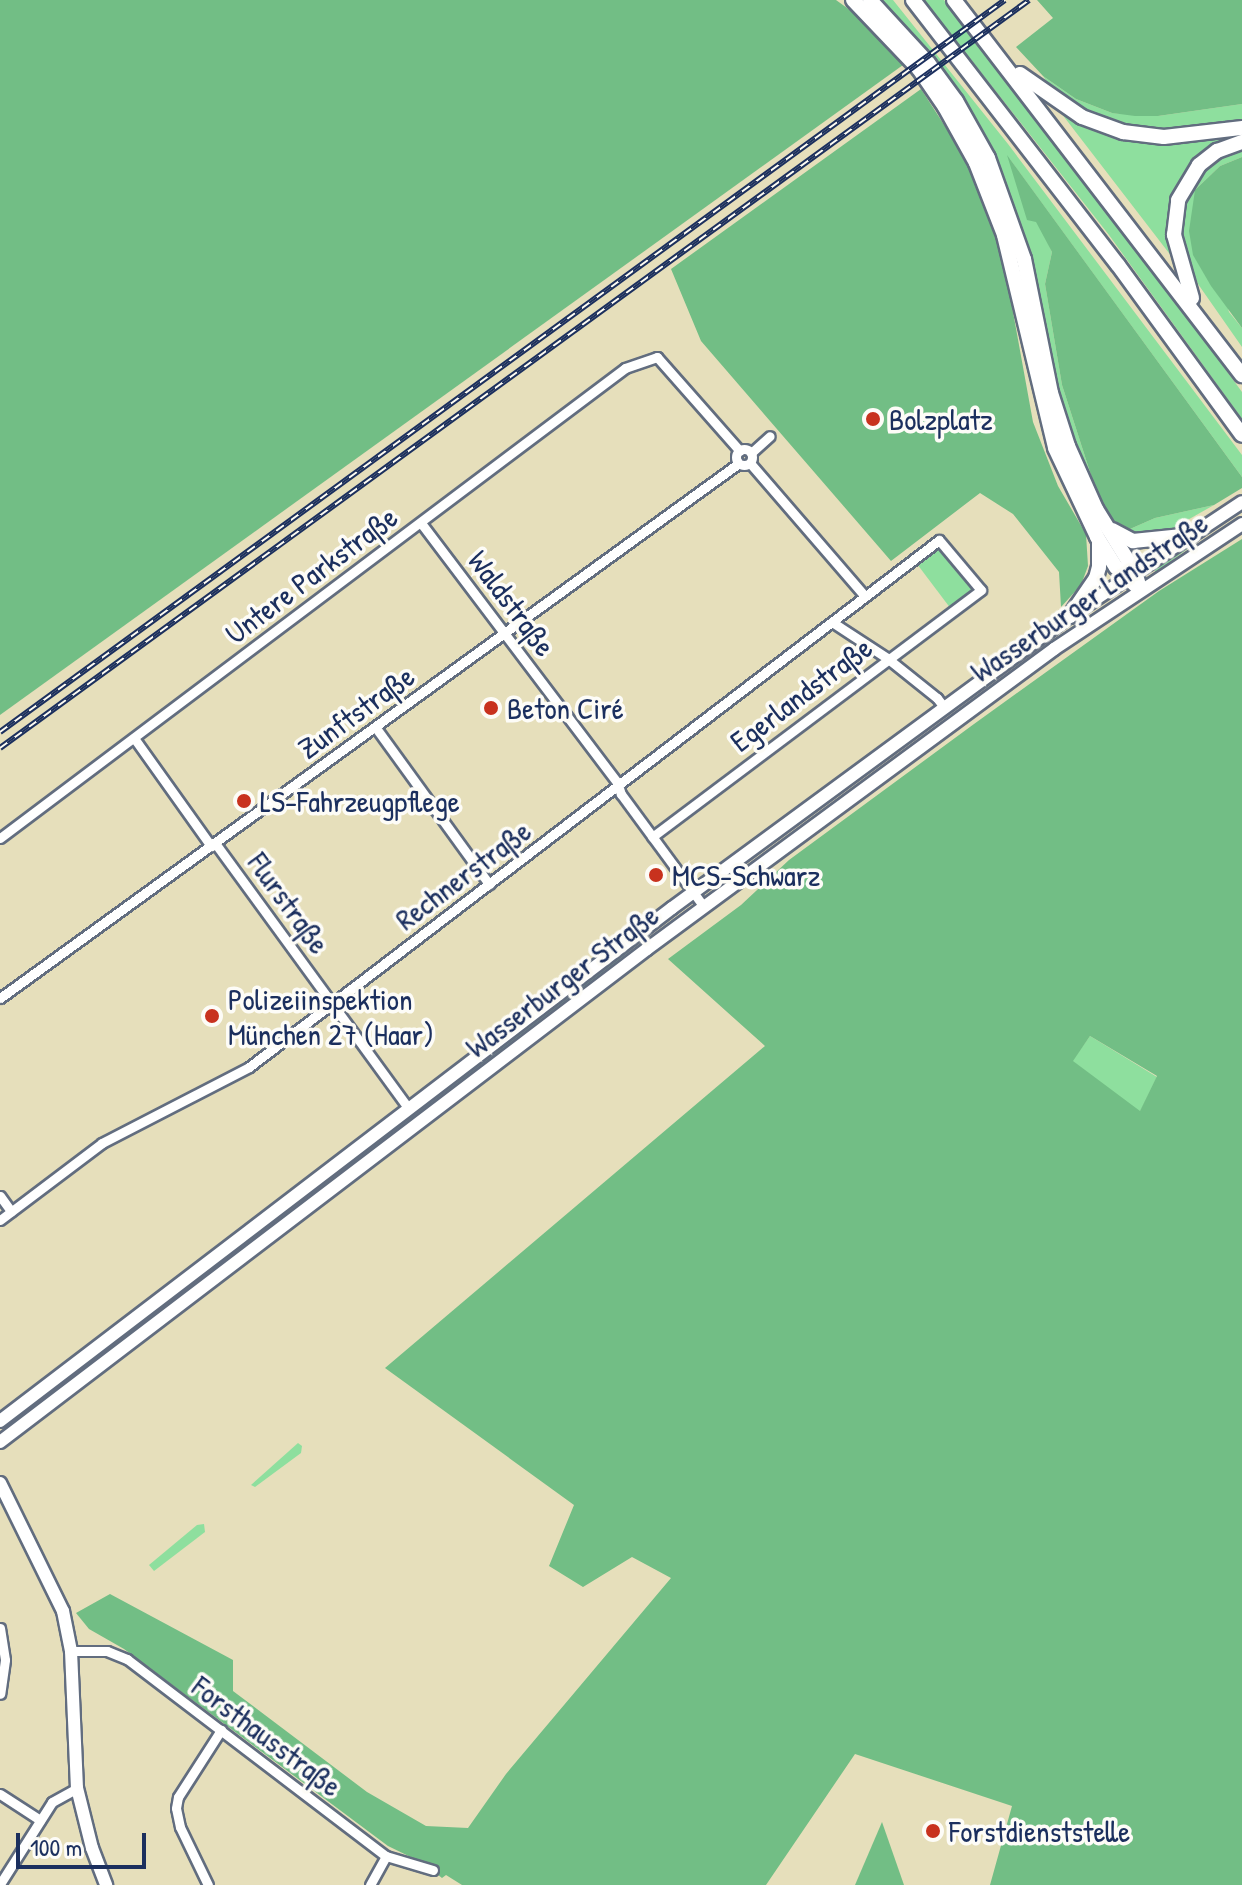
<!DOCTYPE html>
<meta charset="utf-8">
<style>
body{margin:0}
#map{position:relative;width:1242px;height:1885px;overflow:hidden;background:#e6dfbb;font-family:"Patrick Hand",sans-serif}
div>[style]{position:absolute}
.green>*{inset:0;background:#8edf9e}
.forest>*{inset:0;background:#72be85}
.roads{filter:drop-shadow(2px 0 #626d7f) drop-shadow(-2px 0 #626d7f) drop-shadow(0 2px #626d7f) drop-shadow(0 -2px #626d7f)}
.minor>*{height:9px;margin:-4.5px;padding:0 4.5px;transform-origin:4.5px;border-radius:4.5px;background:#fff}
.minor>.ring{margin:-4.5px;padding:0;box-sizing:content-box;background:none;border:9px solid #fff;border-radius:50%}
.major>*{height:12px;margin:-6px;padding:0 6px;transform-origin:6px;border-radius:6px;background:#fff}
.highway>*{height:14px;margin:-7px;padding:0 7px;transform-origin:7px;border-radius:7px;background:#fff}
.rail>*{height:6px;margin-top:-3px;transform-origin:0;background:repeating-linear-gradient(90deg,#fdfcf7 0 9px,#1b2f5e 0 18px);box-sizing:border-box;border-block:2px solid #1b2f5e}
.dots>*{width:22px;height:22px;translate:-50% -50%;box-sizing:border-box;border:4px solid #fdfcf7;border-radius:50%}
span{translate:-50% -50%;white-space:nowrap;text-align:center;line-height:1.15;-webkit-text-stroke:7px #fdfcf7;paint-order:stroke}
.poi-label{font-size:30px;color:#1b2f5e}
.left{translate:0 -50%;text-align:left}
.street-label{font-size:30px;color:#1b2f5e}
.scale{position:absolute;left:16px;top:1833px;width:130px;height:36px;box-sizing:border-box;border:4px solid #1b2f5e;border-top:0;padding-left:10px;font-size:24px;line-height:28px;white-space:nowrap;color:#1b2f5e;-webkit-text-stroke:6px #fdfcf7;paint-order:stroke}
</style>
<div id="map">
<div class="green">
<div style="clip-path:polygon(877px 0,893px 0,1008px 144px,1242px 455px,1242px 477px,1009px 158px,1052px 252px,1045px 284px,1062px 385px,1100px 503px,1087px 476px,1054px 377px,1033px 271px,1003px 179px,986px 142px,946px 76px)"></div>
<div style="clip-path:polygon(924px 0,944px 0,1160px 280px,1242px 392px,1242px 419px,1109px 235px)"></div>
<div style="clip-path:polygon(1043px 76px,1076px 99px,1112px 113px,1158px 116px,1242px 104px,1242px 123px,1162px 131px,1137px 130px,1099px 119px,1056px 96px)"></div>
<div style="clip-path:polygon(1058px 109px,1117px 136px,1242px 132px,1242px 136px,1192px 164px,1176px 188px,1168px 229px,1172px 257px)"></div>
<div style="clip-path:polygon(1242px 149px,1242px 157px,1220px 166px,1195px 190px,1229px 312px,1242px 328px,1242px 347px,1198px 284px,1181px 241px,1180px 219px,1182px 202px,1196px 176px,1222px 155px)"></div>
<div style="clip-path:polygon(1214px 505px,1161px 535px,1142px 538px,1113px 525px,1130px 529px,1155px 518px)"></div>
<div style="clip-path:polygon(1242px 509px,1156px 572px,1152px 567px)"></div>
<div style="clip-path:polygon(936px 543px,974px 591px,951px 609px,914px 560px)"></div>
<div style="clip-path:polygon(674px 913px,611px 967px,303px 1202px,297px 1200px)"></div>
<div style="clip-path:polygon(1090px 1036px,1157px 1077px,1140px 1112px,1072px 1061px)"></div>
<div style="clip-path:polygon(270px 1221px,210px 1273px,9px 1428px,154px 1310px)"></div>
<div style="clip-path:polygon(298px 1443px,302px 1446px,301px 1453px,255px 1487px,251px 1485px)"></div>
<div style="clip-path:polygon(204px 1524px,205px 1532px,154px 1571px,149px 1565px,197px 1525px)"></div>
</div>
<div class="forest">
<div style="clip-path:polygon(0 0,836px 0,861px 18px,903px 65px,0 715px)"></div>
<div style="clip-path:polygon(1037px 0,1242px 0,1242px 104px,1158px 116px,1135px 116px,1112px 113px,1076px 99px,1043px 76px,1016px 47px,1053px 18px)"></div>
<div style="clip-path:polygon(921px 89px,961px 151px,985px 203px,1003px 257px,1033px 422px,1058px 486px,1086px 534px,1088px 566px,1081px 585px,1061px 607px,1059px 572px,1013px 514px,980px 493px,891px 561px,701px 341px,671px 269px)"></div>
<div style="clip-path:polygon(1007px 155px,1242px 477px,1242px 488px,1214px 505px,1155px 518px,1130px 529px,1113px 525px,1100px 503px,1062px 385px,1045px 284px,1052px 252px,1036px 222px,1027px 220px)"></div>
<div style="clip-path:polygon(1242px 157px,1242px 328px,1211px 286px,1193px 255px,1189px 231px,1195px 190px,1220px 166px)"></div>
<div style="clip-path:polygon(evenodd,1242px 539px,1242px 1885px,990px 1885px,1012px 1806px,855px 1754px,766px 1885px,462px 1885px,446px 1875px,442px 1878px,423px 1863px,388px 1846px,124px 1649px,89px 1629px,76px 1613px,110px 1594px,233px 1660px,233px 1691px,367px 1792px,426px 1826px,468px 1828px,506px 1774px,671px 1578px,632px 1557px,583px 1587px,549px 1566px,574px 1505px,385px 1368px,765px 1046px,668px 959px,741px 905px,789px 860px,974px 724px,1159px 591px,1242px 539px,1090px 1036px,1157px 1076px,1140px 1111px,1073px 1061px,1090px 1036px)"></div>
<div style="clip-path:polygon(882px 1822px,904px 1885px,855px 1885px)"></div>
</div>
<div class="roads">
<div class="minor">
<div class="ring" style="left:736px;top:449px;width:7px;height:7px"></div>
<div style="left:751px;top:453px;width:25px;rotate:-42deg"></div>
<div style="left:750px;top:463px;width:176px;rotate:49.2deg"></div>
<div style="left:421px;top:523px;width:325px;rotate:52.9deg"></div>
<div style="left:617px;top:782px;width:13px;rotate:72deg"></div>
<div style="left:621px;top:794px;width:140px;rotate:53.7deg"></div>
<div style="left:832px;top:622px;width:66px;rotate:33.2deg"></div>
<div style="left:887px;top:658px;width:64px;rotate:38.7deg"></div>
<div style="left:937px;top:698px;width:11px;rotate:52deg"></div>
<div style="left:376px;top:728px;width:193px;rotate:54.1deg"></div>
<div style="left:134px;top:738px;width:133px;rotate:54.5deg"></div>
<div style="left:0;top:838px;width:782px;rotate:-36.94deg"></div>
<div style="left:625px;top:368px;width:34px;rotate:-19deg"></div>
<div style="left:657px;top:357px;width:125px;rotate:48.6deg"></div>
<div style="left:215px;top:843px;width:328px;rotate:53.9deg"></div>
<div style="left:0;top:998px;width:912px;rotate:-35.9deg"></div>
<div style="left:0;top:1196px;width:19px;rotate:54deg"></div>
<div style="left:0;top:1220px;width:128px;rotate:-37deg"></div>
<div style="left:102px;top:1143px;width:165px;rotate:-27.3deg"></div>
<div style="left:249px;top:1067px;width:868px;rotate:-37.37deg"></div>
<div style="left:939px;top:540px;width:65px;rotate:50deg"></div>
<div style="left:981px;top:590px;width:411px;rotate:143.1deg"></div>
<div style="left:0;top:1628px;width:32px;rotate:81deg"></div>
<div style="left:5px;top:1660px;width:34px;rotate:98deg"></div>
<div style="left:71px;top:1651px;width:36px"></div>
<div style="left:107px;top:1651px;width:22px;rotate:22deg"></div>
<div style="left:127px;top:1659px;width:325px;rotate:37.3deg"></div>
<div style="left:386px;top:1856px;width:49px;rotate:16.6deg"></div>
<div style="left:0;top:1794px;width:48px;rotate:33deg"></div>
<div style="left:0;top:1884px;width:97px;rotate:-57.6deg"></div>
<div style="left:52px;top:1802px;width:29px;rotate:-29deg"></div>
<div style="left:208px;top:1885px;width:64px;rotate:-115.8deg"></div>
<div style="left:180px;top:1827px;width:19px;rotate:-102deg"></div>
<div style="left:176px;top:1808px;width:11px;rotate:-80deg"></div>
<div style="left:178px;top:1797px;width:80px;rotate:-57.3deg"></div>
<div style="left:370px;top:1885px;width:33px;rotate:-61deg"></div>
</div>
<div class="major">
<div style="left:0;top:1421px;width:845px;rotate:-37.36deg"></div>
<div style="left:672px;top:908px;width:494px;rotate:-36.3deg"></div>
<div style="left:1070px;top:616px;width:206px;rotate:-33.5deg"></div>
<div style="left:0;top:1442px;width:813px;rotate:-37.31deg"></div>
<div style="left:647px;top:949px;width:506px;rotate:-36.39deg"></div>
<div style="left:1054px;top:649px;width:226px;rotate:-33.6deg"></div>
<div style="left:0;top:1483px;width:143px;rotate:63.8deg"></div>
<div style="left:63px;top:1611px;width:41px;rotate:78.7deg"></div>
<div style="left:71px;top:1651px;width:137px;rotate:87.5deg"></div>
<div style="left:77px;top:1788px;width:62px;rotate:76deg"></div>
<div style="left:92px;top:1848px;width:40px;rotate:69deg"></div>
</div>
<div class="highway">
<div style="left:853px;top:0;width:95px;rotate:46.3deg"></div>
<div style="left:919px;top:69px;width:46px;rotate:55.6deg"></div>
<div style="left:945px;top:107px;width:64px;rotate:61deg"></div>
<div style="left:976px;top:163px;width:77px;rotate:68.7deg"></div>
<div style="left:1004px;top:235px;width:219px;rotate:76.5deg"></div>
<div style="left:1055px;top:448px;width:98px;rotate:64.7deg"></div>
<div style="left:1097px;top:537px;width:36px;rotate:58deg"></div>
<div style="left:1116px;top:567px;width:33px;rotate:43deg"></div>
<div style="left:870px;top:0;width:86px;rotate:47.4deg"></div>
<div style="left:928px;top:63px;width:47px;rotate:53.6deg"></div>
<div style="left:956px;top:101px;width:65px;rotate:60.7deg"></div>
<div style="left:988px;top:158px;width:107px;rotate:70.4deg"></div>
<div style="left:1024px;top:259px;width:137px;rotate:78.6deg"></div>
<div style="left:1051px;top:393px;width:56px;rotate:72.2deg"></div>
<div style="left:1068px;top:446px;width:69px;rotate:66deg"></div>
<div style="left:1096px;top:509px;width:74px;rotate:58.2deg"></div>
<div style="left:1135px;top:572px;width:17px;rotate:73deg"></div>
<div style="left:913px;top:0;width:335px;rotate:52.3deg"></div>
<div style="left:1118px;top:265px;width:210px;rotate:53.9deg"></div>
<div style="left:954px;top:0;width:473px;rotate:52.5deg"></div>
<div style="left:1020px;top:74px;width:75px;rotate:34.7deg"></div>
<div style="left:1082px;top:117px;width:44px;rotate:20.1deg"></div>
<div style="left:1123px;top:132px;width:41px;rotate:7deg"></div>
<div style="left:1164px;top:137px;width:79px;rotate:-6.6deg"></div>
<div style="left:1192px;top:298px;width:66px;rotate:-105.9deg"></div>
<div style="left:1174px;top:235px;width:35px;rotate:-83deg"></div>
<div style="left:1178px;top:200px;width:41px;rotate:-59deg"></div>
<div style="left:1199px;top:165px;width:23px;rotate:-38deg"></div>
<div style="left:1217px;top:151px;width:27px;rotate:-20deg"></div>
<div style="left:1112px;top:530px;width:24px;rotate:28deg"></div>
<div style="left:1133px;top:541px;width:59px;rotate:-5.8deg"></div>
<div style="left:1070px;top:616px;width:46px;rotate:-55.6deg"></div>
<div style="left:1096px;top:578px;width:11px;rotate:-75deg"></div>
<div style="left:1099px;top:567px;width:26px;rotate:-90deg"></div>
</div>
</div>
<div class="rail">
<div style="left:0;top:732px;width:1243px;rotate:-36.07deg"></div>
<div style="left:0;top:748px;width:1272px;rotate:-36.01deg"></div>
</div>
<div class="dots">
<div style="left:873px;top:419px;background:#c8321e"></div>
<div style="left:491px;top:708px;background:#c8321e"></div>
<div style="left:244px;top:801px;background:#c8321e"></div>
<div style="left:656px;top:875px;background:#c8321e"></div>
<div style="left:212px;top:1016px;background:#c8321e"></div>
<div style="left:933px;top:1831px;background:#c8321e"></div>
</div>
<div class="poi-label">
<span class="left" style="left:889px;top:419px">Bolzplatz</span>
<span class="left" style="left:507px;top:708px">Beton Ciré</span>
<span class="left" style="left:260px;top:801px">LS-Fahrzeugpflege</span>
<span class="left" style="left:672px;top:875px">MCS-Schwarz</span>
<span class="left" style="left:228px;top:1016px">Polizeiinspektion<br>München 27 (Haar)</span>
<span class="left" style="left:949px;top:1831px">Forstdienststelle</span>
</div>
<div class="street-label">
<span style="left:311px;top:575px;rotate:-37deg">Untere Parkstraße</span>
<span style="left:1089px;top:597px;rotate:-34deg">Wasserburger Landstraße</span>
<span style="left:512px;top:603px;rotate:53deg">Waldstraße</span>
<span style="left:801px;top:694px;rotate:-37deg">Egerlandstraße</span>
<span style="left:356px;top:712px;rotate:-36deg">Zunftstraße</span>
<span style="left:463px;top:875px;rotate:-37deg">Rechnerstraße</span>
<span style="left:289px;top:903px;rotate:54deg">Flurstraße</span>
<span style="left:562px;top:981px;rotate:-37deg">Wasserburger Straße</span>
<span style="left:267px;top:1736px;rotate:37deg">Forsthausstraße</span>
</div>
<div class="scale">100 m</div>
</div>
